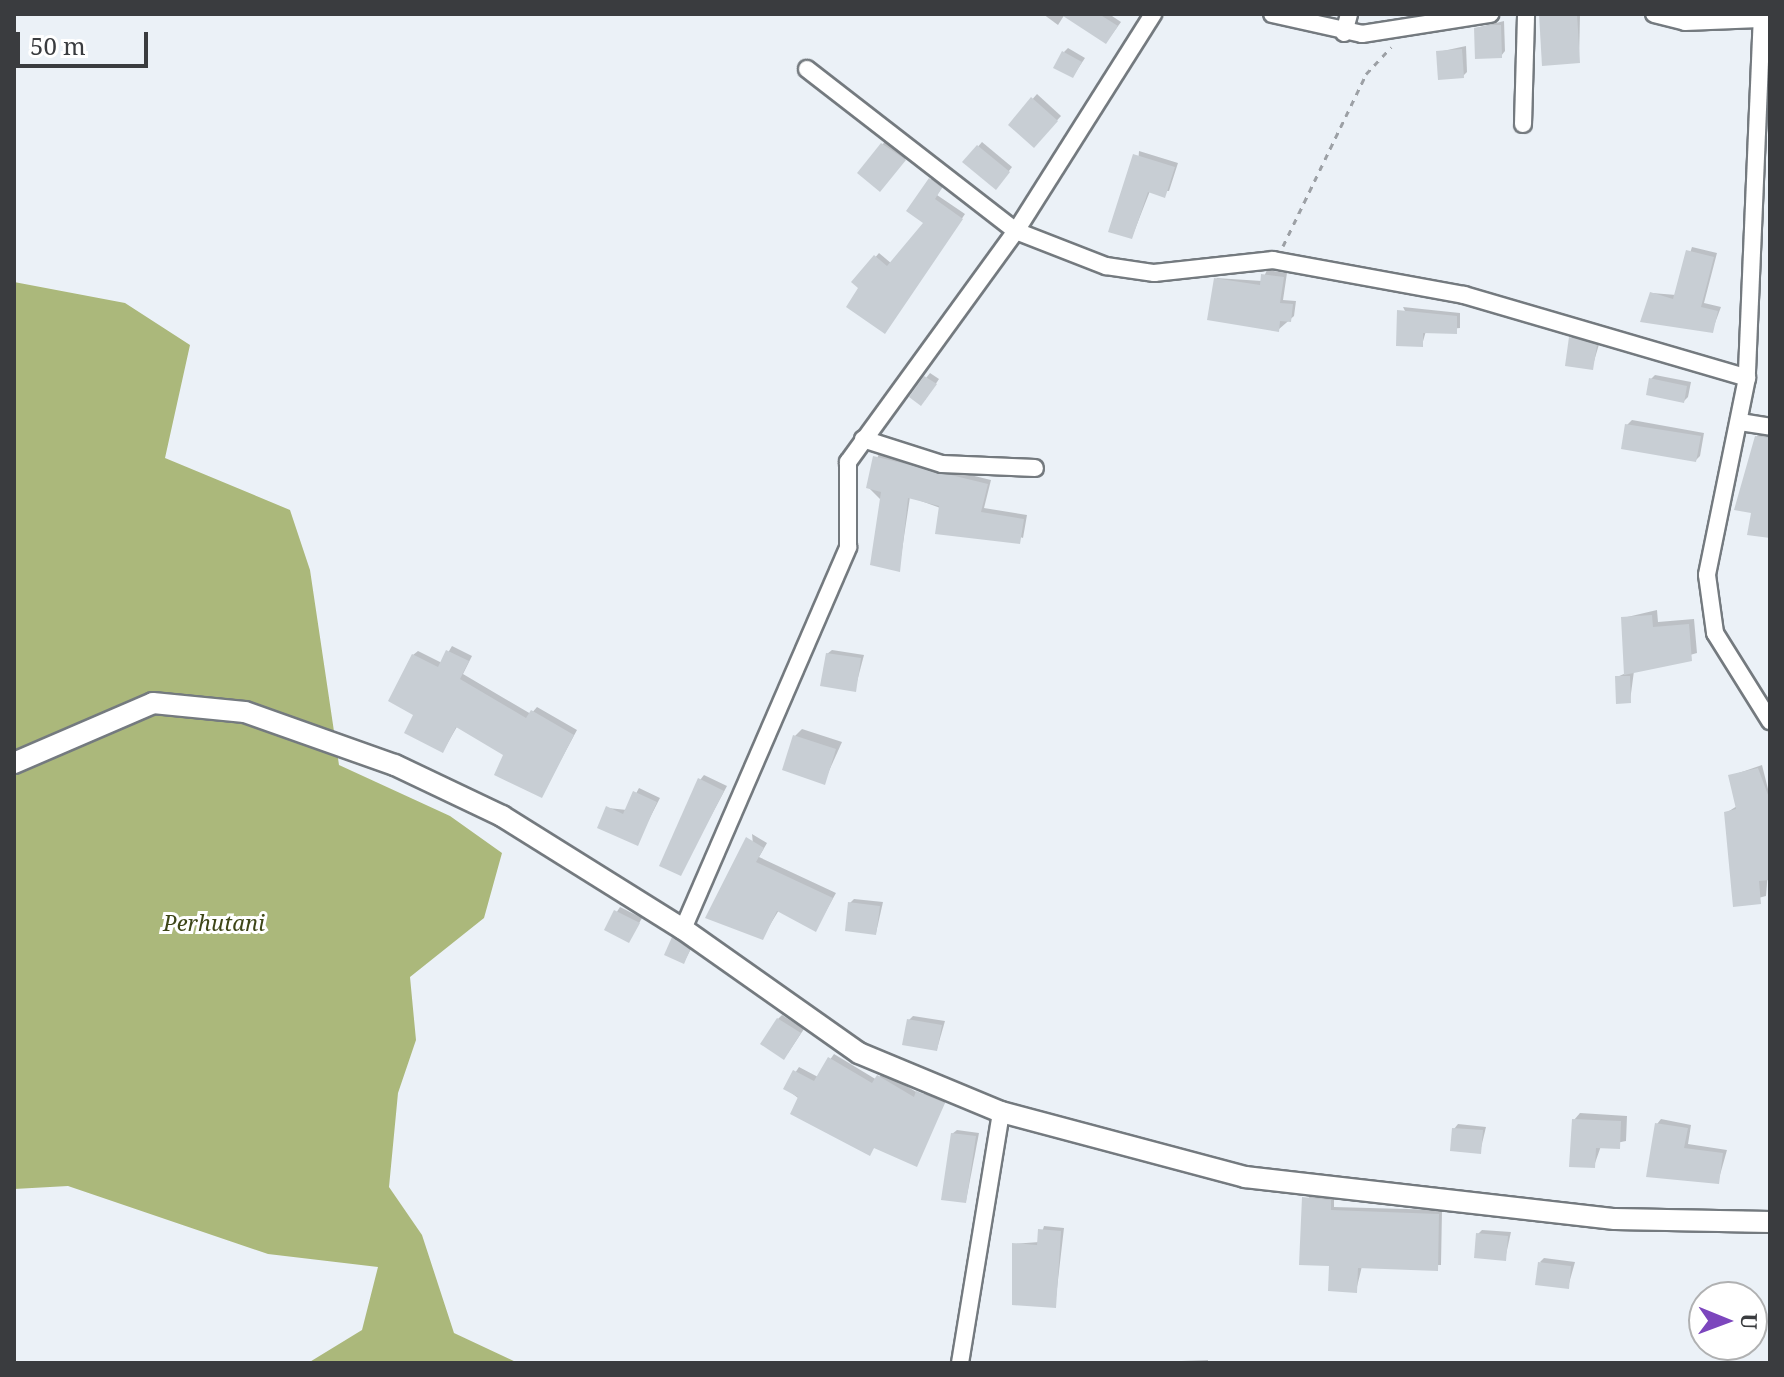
<!DOCTYPE html>
<style>
body{margin:0}
#map{position:relative;width:1784px;height:1377px;overflow:hidden;background:#ebf1f7;font-family:"Noto Serif",serif}
div>[style]{position:absolute}
.forest>*{inset:0;background:#abb87b}
.shadow>*{inset:0;background:#0003}
.building>*{inset:0;background:#c8ced4}
.path>*{height:3px;margin-top:-1.5px;transform-origin:0;background:repeating-linear-gradient(90deg,#9ca0a5 0 6px,transparent 0 12px)}
.roads{filter:drop-shadow(2px 0 #747a7f) drop-shadow(-2px 0 #747a7f) drop-shadow(0 2px #747a7f) drop-shadow(0 -2px #747a7f)}
.minor>*{height:16px;margin:-8px;padding:0 8px;transform-origin:8px;border-radius:8px;background:#fff}
.tertiary>*{height:20px;margin:-10px;padding:0 10px;transform-origin:10px;border-radius:10px;background:#fff}
span{translate:-50% -50%;white-space:nowrap;text-align:center;line-height:1.15;-webkit-text-stroke:6px #fff;paint-order:stroke}
.park-label{font-size:22px;color:#3e4618;font-style:italic}
.frame{position:absolute;inset:0;border:16px solid #3a3c3f;pointer-events:none}
.north{position:absolute;left:1688px;top:1281px;width:80px;height:80px;box-sizing:border-box;background:#fff;border:2px solid #b0b1b2;border-radius:50%;rotate:91deg;font-size:22px;font-weight:700;line-height:32px;text-align:center;color:#3a3c3f}
.north::after{content:'';display:block;margin:auto;width:28px;height:36px;background:#7c46bd;clip-path:polygon(50% 0,100% 100%,50% 72%,0 100%)}
.scale{position:absolute;left:16px;top:32px;width:132px;height:36px;box-sizing:border-box;border:4px solid #3a3c3f;border-top:0;padding-left:10px;font-size:24px;line-height:28px;white-space:nowrap;color:#3a3c3f;-webkit-text-stroke:6px #fff;paint-order:stroke}
</style>
<div id="map">
<div class="forest">
<div style="clip-path:polygon(14px 282px,125px 303px,190px 345px,165px 458px,290px 510px,310px 570px,339px 765px,450px 816px,502px 853px,484px 918px,410px 977px,416px 1040px,398px 1093px,389px 1187px,422px 1235px,454px 1333px,518px 1363px,308px 1363px,362px 1330px,378px 1267px,268px 1254px,68px 1186px,14px 1189px)"></div>
</div>
<div class="shadow">
<div style="clip-path:polygon(1043px 14px,1065px 14px,1058px 25px)"></div>
<div style="clip-path:polygon(1070px 14px,1109px 14px,1121px 22px,1110px 37px)"></div>
<div style="clip-path:polygon(1541px 14px,1580px 14px,1579px 61px)"></div>
<div style="clip-path:polygon(1504px 21px,1505px 51px,1501px 56px,1476px 28px)"></div>
<div style="clip-path:polygon(1466px 46px,1467px 72px,1463px 76px,1438px 52px)"></div>
<div style="clip-path:polygon(1068px 48px,1085px 58px,1073px 76px,1064px 52px)"></div>
<div style="clip-path:polygon(1037px 94px,1061px 116px,1034px 146px,1010px 125px)"></div>
<div style="clip-path:polygon(886px 140px,909px 155px,884px 185px,882px 145px)"></div>
<div style="clip-path:polygon(982px 142px,1012px 167px,999px 184px,965px 162px)"></div>
<div style="clip-path:polygon(1139px 151px,1178px 163px,1169px 191px,1150px 191px,1132px 237px)"></div>
<div style="clip-path:polygon(934px 175px,945px 183px,937px 195px,965px 214px,888px 328px,854px 282px,879px 253px,892px 264px,926px 223px,909px 211px)"></div>
<div style="clip-path:polygon(1692px 247px,1717px 253px,1704px 303px,1721px 307px,1712px 331px,1652px 293px,1676px 295px)"></div>
<div style="clip-path:polygon(1267px 270px,1287px 273px,1283px 300px,1296px 301px,1294px 316px,1278px 330px,1216px 278px,1262px 281px)"></div>
<div style="clip-path:polygon(1403px 307px,1460px 313px,1460px 328px,1426px 331px,1422px 345px)"></div>
<div style="clip-path:polygon(1575px 334px,1600px 341px,1592px 368px,1571px 338px)"></div>
<div style="clip-path:polygon(930px 373px,939px 379px,925px 400px,911px 397px)"></div>
<div style="clip-path:polygon(1655px 375px,1691px 382px,1688px 397px,1684px 401px,1651px 379px)"></div>
<div style="clip-path:polygon(1632px 420px,1704px 433px,1700px 456px,1696px 460px,1627px 425px)"></div>
<div style="clip-path:polygon(1761px 432px,1770px 434px,1770px 536px,1756px 437px)"></div>
<div style="clip-path:polygon(879px 453px,991px 480px,984px 508px,1027px 515px,1023px 538px,910px 497px,899px 570px,881px 500px,868px 487px)"></div>
<div style="clip-path:polygon(1657px 610px,1658px 622px,1694px 619px,1697px 653px,1634px 671px,1630px 701px,1617px 677px,1626px 673px,1623px 618px)"></div>
<div style="clip-path:polygon(452px 646px,472px 656px,463px 674px,531px 714px,537px 707px,577px 730px,542px 795px,505px 754px,458px 725px,443px 751px,416px 714px,413px 655px,418px 651px,442px 663px)"></div>
<div style="clip-path:polygon(832px 650px,864px 655px,855px 689px,827px 654px)"></div>
<div style="clip-path:polygon(802px 729px,842px 742px,824px 782px,795px 736px)"></div>
<div style="clip-path:polygon(1762px 765px,1770px 797px,1770px 828px,1726px 813px,1737px 806px,1730px 776px)"></div>
<div style="clip-path:polygon(704px 775px,727px 786px,680px 874px,700px 780px)"></div>
<div style="clip-path:polygon(639px 788px,660px 798px,637px 843px,608px 808px,627px 810px)"></div>
<div style="clip-path:polygon(752px 834px,767px 843px,759px 857px,836px 893px,816px 929px,779px 910px,762px 938px)"></div>
<div style="clip-path:polygon(1770px 846px,1766px 896px,1735px 904px)"></div>
<div style="clip-path:polygon(854px 899px,883px 902px,876px 933px,850px 903px)"></div>
<div style="clip-path:polygon(620px 907px,642px 918px,629px 941px,606px 929px)"></div>
<div style="clip-path:polygon(678px 935px,693px 945px,684px 962px,674px 939px)"></div>
<div style="clip-path:polygon(782px 1015px,804px 1029px,788px 1053px,778px 1019px)"></div>
<div style="clip-path:polygon(913px 1016px,945px 1021px,937px 1049px,909px 1020px)"></div>
<div style="clip-path:polygon(834px 1054px,877px 1080px,883px 1072px,918px 1093px,947px 1098px,916px 1164px,875px 1146px,870px 1153px,785px 1088px,799px 1067px,818px 1077px)"></div>
<div style="clip-path:polygon(1580px 1113px,1627px 1116px,1626px 1141px,1601px 1146px,1594px 1166px,1574px 1120px)"></div>
<div style="clip-path:polygon(1661px 1119px,1691px 1125px,1688px 1144px,1727px 1150px,1718px 1182px,1657px 1124px)"></div>
<div style="clip-path:polygon(1458px 1124px,1486px 1127px,1480px 1152px,1454px 1129px)"></div>
<div style="clip-path:polygon(957px 1130px,979px 1133px,966px 1201px,952px 1134px)"></div>
<div style="clip-path:polygon(1308px 1194px,1334px 1196px,1334px 1207px,1442px 1210px,1441px 1265px,1362px 1266px,1356px 1291px,1331px 1265px)"></div>
<div style="clip-path:polygon(1044px 1226px,1064px 1228px,1055px 1306px,1014px 1244px,1039px 1242px)"></div>
<div style="clip-path:polygon(1482px 1230px,1511px 1232px,1505px 1259px,1478px 1234px)"></div>
<div style="clip-path:polygon(1544px 1258px,1575px 1262px,1568px 1287px,1540px 1262px)"></div>
<div style="clip-path:polygon(1208px 1360px,1208px 1363px,1179px 1363px,1181px 1361px)"></div>
</div>
<div class="building">
<div style="clip-path:polygon(1060px 14px,1099px 14px,1118px 26px,1106px 44px)"></div>
<div style="clip-path:polygon(1539px 14px,1577px 14px,1580px 63px,1542px 66px)"></div>
<div style="clip-path:polygon(1491px 25px,1501px 25px,1502px 58px,1475px 59px,1474px 28px)"></div>
<div style="clip-path:polygon(1462px 49px,1464px 78px,1438px 80px,1436px 51px)"></div>
<div style="clip-path:polygon(1062px 51px,1082px 62px,1073px 78px,1053px 68px)"></div>
<div style="clip-path:polygon(1031px 97px,1058px 121px,1034px 148px,1008px 125px)"></div>
<div style="clip-path:polygon(881px 143px,906px 160px,880px 192px,857px 173px)"></div>
<div style="clip-path:polygon(977px 145px,1010px 172px,996px 190px,962px 162px)"></div>
<div style="clip-path:polygon(1133px 154px,1175px 167px,1165px 198px,1148px 192px,1132px 239px,1108px 232px)"></div>
<div style="clip-path:polygon(929px 178px,942px 188px,935px 199px,963px 219px,885px 334px,846px 307px,858px 288px,851px 282px,874px 255px,887px 266px,923px 223px,906px 211px)"></div>
<div style="clip-path:polygon(1686px 250px,1714px 257px,1701px 307px,1718px 311px,1713px 333px,1640px 322px,1650px 292px,1673px 299px)"></div>
<div style="clip-path:polygon(1261px 274px,1284px 277px,1280px 303px,1293px 304px,1291px 322px,1280px 321px,1279px 332px,1207px 320px,1214px 278px,1260px 285px)"></div>
<div style="clip-path:polygon(1397px 310px,1457px 316px,1457px 334px,1423px 333px,1423px 347px,1396px 346px)"></div>
<div style="clip-path:polygon(1569px 337px,1597px 345px,1593px 370px,1565px 366px)"></div>
<div style="clip-path:polygon(924px 376px,937px 384px,921px 406px,909px 397px)"></div>
<div style="clip-path:polygon(1649px 378px,1687px 386px,1684px 403px,1646px 395px)"></div>
<div style="clip-path:polygon(1625px 424px,1701px 436px,1696px 462px,1621px 449px)"></div>
<div style="clip-path:polygon(1755px 436px,1770px 438px,1770px 538px,1747px 535px,1751px 513px,1734px 510px)"></div>
<div style="clip-path:polygon(873px 456px,988px 484px,981px 512px,1024px 519px,1020px 544px,935px 534px,939px 506px,908px 498px,900px 572px,870px 565px,881px 492px,866px 488px)"></div>
<div style="clip-path:polygon(1652px 615px,1653px 627px,1689px 624px,1692px 661px,1624px 675px,1621px 617px)"></div>
<div style="clip-path:polygon(446px 650px,469px 661px,460px 679px,526px 718px,531px 710px,574px 735px,542px 798px,494px 775px,503px 755px,456px 727px,443px 753px,404px 733px,413px 715px,388px 701px,412px 654px,438px 667px)"></div>
<div style="clip-path:polygon(826px 653px,861px 658px,856px 692px,820px 686px)"></div>
<div style="clip-path:polygon(1615px 676px,1630px 676px,1631px 703px,1616px 704px)"></div>
<div style="clip-path:polygon(793px 735px,836px 749px,825px 785px,782px 770px)"></div>
<div style="clip-path:polygon(1758px 768px,1770px 800px,1770px 880px,1759px 881px,1761px 904px,1733px 907px,1724px 812px,1736px 809px,1728px 775px)"></div>
<div style="clip-path:polygon(698px 778px,724px 791px,681px 876px,659px 866px)"></div>
<div style="clip-path:polygon(633px 791px,657px 802px,638px 846px,597px 828px,606px 806px,623px 814px)"></div>
<div style="clip-path:polygon(746px 837px,764px 848px,756px 862px,833px 898px,816px 932px,777px 911px,763px 940px,705px 918px)"></div>
<div style="clip-path:polygon(848px 902px,880px 906px,876px 935px,845px 931px)"></div>
<div style="clip-path:polygon(614px 910px,640px 923px,629px 943px,604px 930px)"></div>
<div style="clip-path:polygon(672px 937px,690px 950px,684px 964px,664px 955px)"></div>
<div style="clip-path:polygon(777px 1018px,801px 1033px,784px 1060px,760px 1044px)"></div>
<div style="clip-path:polygon(907px 1019px,942px 1025px,937px 1051px,902px 1045px)"></div>
<div style="clip-path:polygon(828px 1057px,872px 1083px,877px 1075px,914px 1097px,916px 1091px,945px 1103px,917px 1167px,874px 1148px,870px 1156px,790px 1114px,798px 1097px,783px 1089px,793px 1070px,814px 1081px)"></div>
<div style="clip-path:polygon(1572px 1119px,1621px 1121px,1620px 1149px,1596px 1148px,1595px 1168px,1569px 1167px)"></div>
<div style="clip-path:polygon(1655px 1123px,1688px 1128px,1684px 1148px,1723px 1153px,1719px 1184px,1646px 1177px)"></div>
<div style="clip-path:polygon(1452px 1128px,1483px 1130px,1481px 1154px,1450px 1151px)"></div>
<div style="clip-path:polygon(951px 1133px,976px 1136px,966px 1203px,941px 1200px)"></div>
<div style="clip-path:polygon(1302px 1197px,1331px 1200px,1331px 1210px,1439px 1214px,1438px 1271px,1358px 1268px,1357px 1293px,1328px 1291px,1329px 1266px,1299px 1265px)"></div>
<div style="clip-path:polygon(1038px 1229px,1061px 1231px,1056px 1308px,1012px 1305px,1012px 1243px,1037px 1245px)"></div>
<div style="clip-path:polygon(1476px 1233px,1508px 1236px,1506px 1261px,1474px 1258px)"></div>
<div style="clip-path:polygon(1538px 1262px,1571px 1266px,1569px 1289px,1535px 1285px)"></div>
</div>
<div class="path">
<div style="left:1283px;top:246px;width:191px;rotate:-64.2deg"></div>
<div style="left:1366px;top:74px;width:37px;rotate:-47deg"></div>
</div>
<div class="roads">
<div class="minor">
<div style="left:1272px;top:14px;width:92px;rotate:12.5deg"></div>
<div style="left:1362px;top:34px;width:130px;rotate:-8.9deg"></div>
<div style="left:1654px;top:14px;width:32px;rotate:14deg"></div>
<div style="left:1685px;top:22px;width:75px;rotate:-2.3deg"></div>
<div style="left:1762px;top:14px;width:364px;rotate:92.4deg"></div>
<div style="left:1747px;top:378px;width:201px;rotate:101.5deg"></div>
<div style="left:1707px;top:575px;width:59px;rotate:82.1deg"></div>
<div style="left:1715px;top:633px;width:104px;rotate:58deg"></div>
<div style="left:1344px;top:33px;width:20px;rotate:-75deg"></div>
<div style="left:807px;top:69px;width:264px;rotate:37.8deg"></div>
<div style="left:1016px;top:231px;width:97px;rotate:21.3deg"></div>
<div style="left:1106px;top:266px;width:49px;rotate:8.3deg"></div>
<div style="left:1154px;top:273px;width:120px;rotate:-6.2deg"></div>
<div style="left:1273px;top:260px;width:194px;rotate:10.4deg"></div>
<div style="left:1464px;top:295px;width:295px;rotate:16.3deg"></div>
<div style="left:1523px;top:124px;width:110px;rotate:-88.4deg"></div>
<div style="left:1740px;top:422px;width:30px;rotate:9deg"></div>
<div style="left:863px;top:439px;width:83px;rotate:17.6deg"></div>
<div style="left:942px;top:464px;width:93px;rotate:2.5deg"></div>
<div style="left:683px;top:929px;width:416px;rotate:-66.6deg"></div>
<div style="left:848px;top:547px;width:85px;rotate:-90deg"></div>
<div style="left:848px;top:462px;width:286px;rotate:-54deg"></div>
<div style="left:1016px;top:231px;width:257px;rotate:-57.7deg"></div>
<div style="left:960px;top:1363px;width:254px;rotate:-80.7deg"></div>
</div>
<div class="tertiary">
<div style="left:14px;top:763px;width:151px;rotate:-23.3deg"></div>
<div style="left:153px;top:703px;width:92px;rotate:5.6deg"></div>
<div style="left:245px;top:712px;width:159px;rotate:19.5deg"></div>
<div style="left:395px;top:765px;width:119px;rotate:25.5deg"></div>
<div style="left:502px;top:816px;width:213px;rotate:32deg"></div>
<div style="left:683px;top:929px;width:215px;rotate:35.2deg"></div>
<div style="left:859px;top:1053px;width:154px;rotate:22.6deg"></div>
<div style="left:1001px;top:1112px;width:253px;rotate:14.9deg"></div>
<div style="left:1245px;top:1177px;width:372px;rotate:6.5deg"></div>
<div style="left:1615px;top:1219px;width:155px;rotate:1.1deg"></div>
</div>
</div>
<div class="park-label">
<span style="left:214px;top:923px">Perhutani</span>
</div>
<div class="frame"></div>
<div class="north">U</div>
<div class="scale">50 m</div>
</div>
